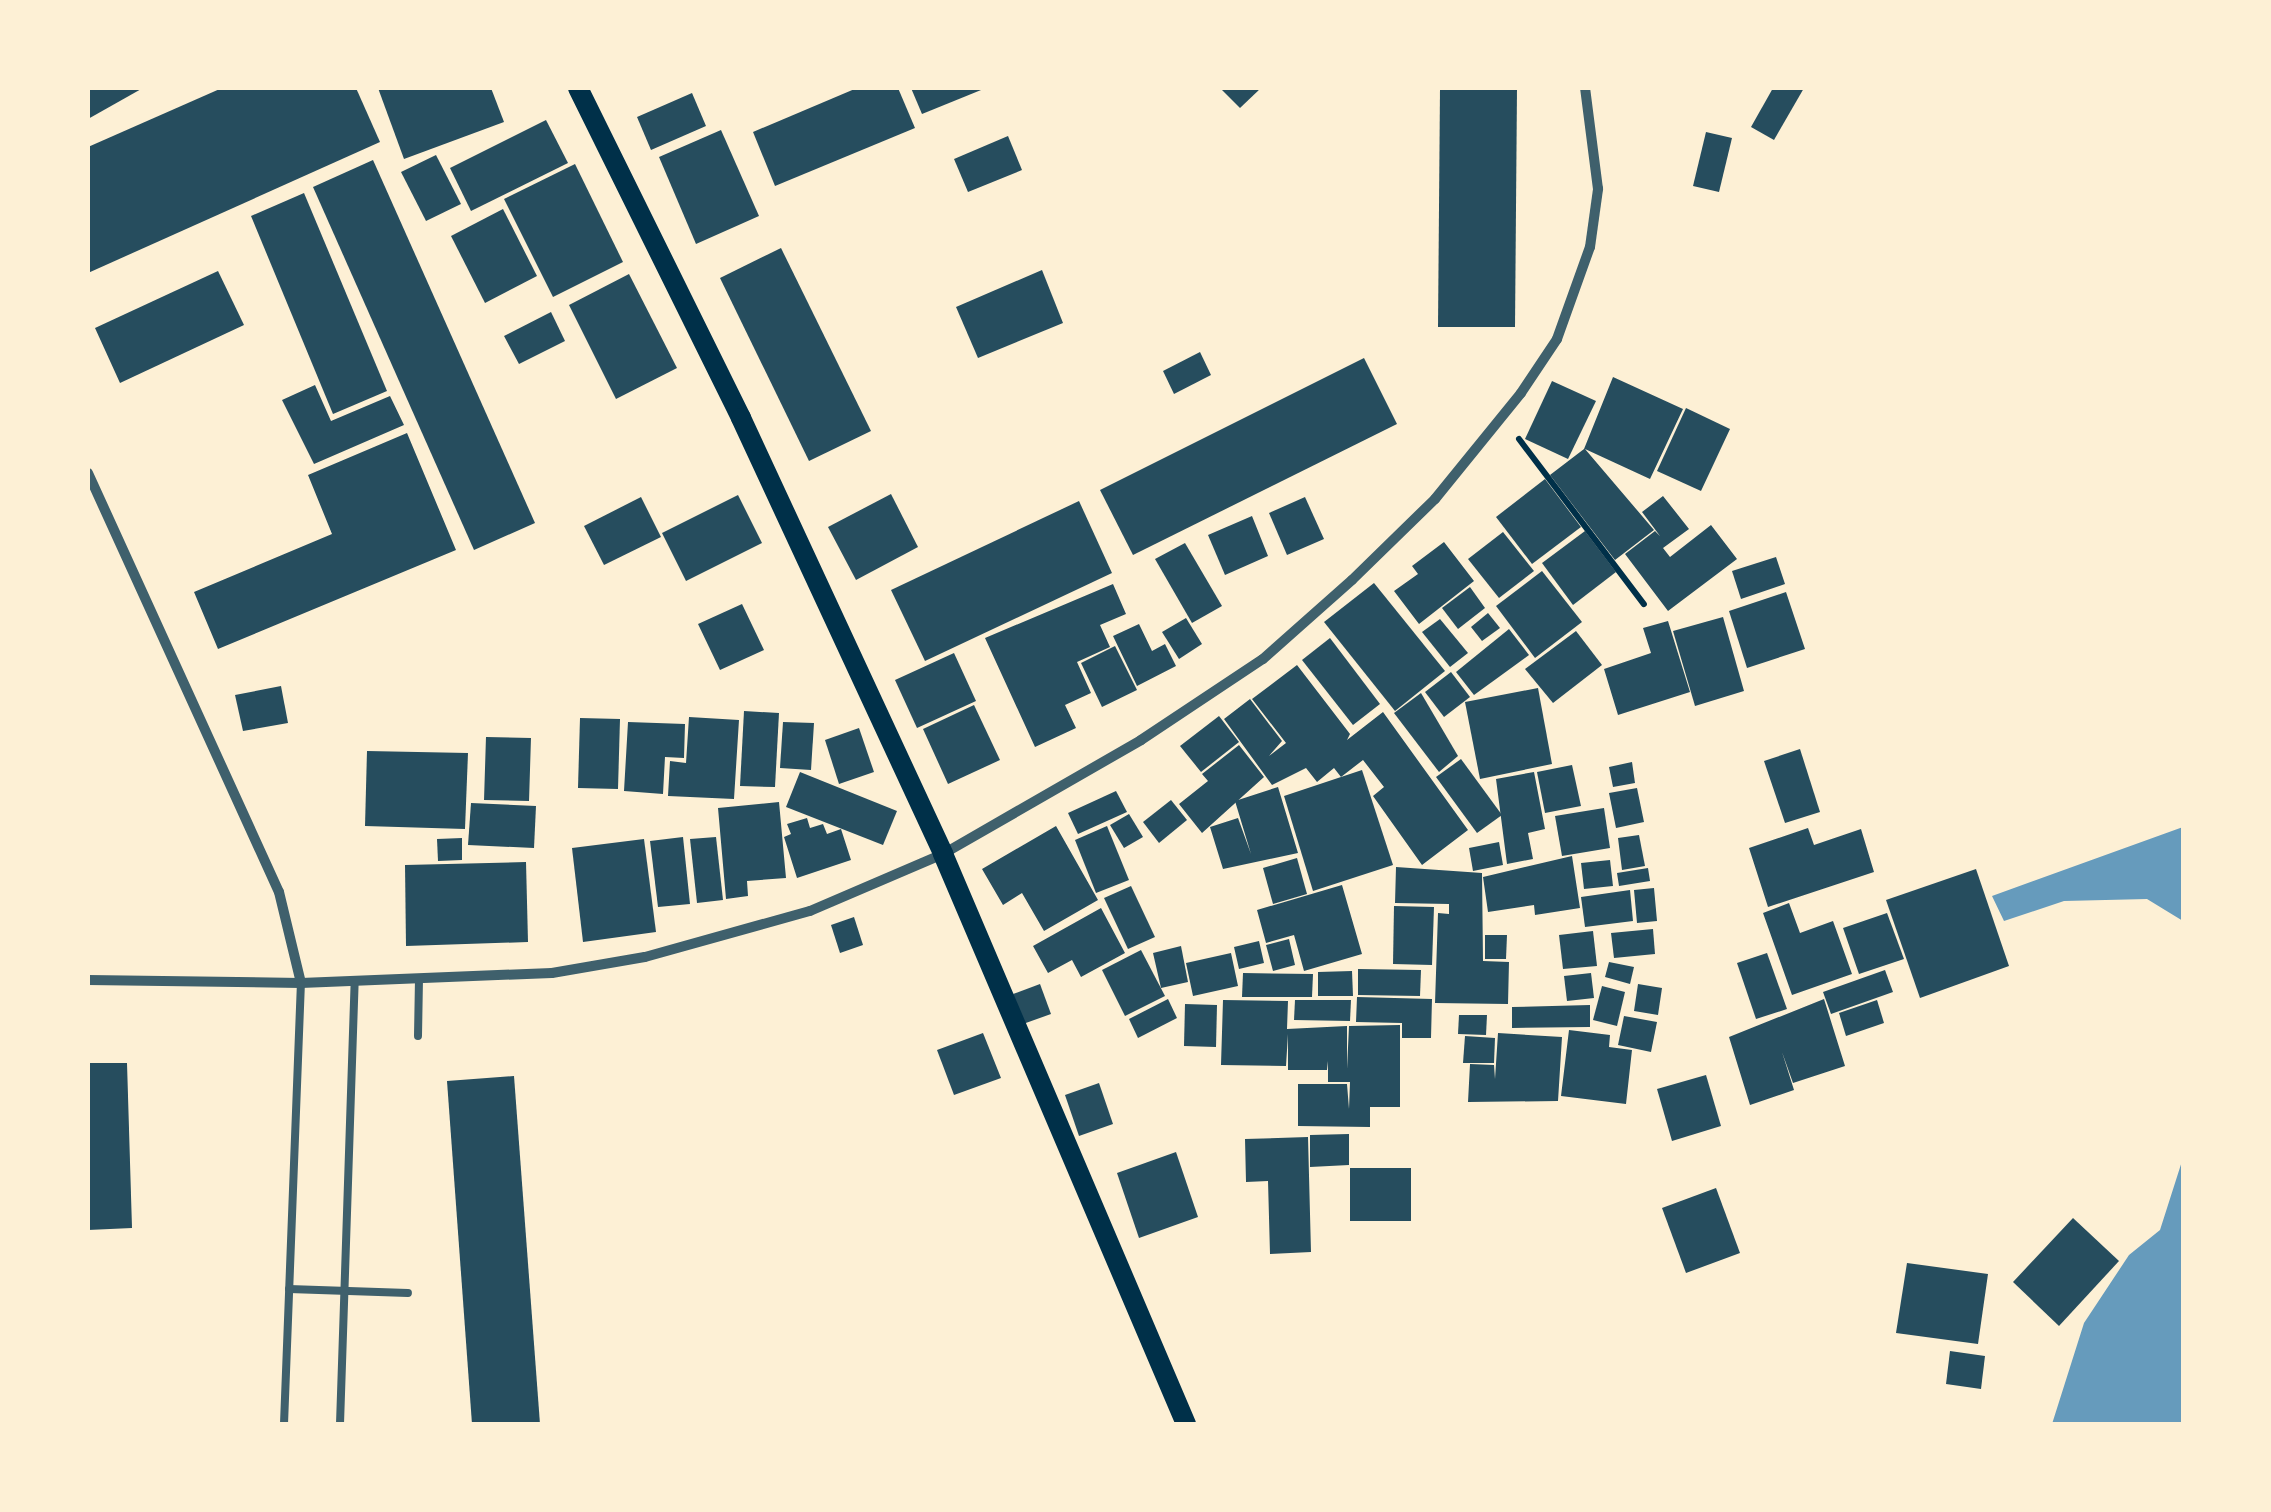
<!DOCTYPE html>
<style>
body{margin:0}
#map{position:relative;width:2271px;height:1512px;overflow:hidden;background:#fdf0d5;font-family:Jost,sans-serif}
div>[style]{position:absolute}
.water>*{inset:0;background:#669bbc}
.building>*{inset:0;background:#264d5e}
.path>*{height:6px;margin:-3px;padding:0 3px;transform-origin:3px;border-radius:3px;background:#003049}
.service>*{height:8px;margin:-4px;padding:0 4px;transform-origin:4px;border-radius:4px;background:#3f606c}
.minor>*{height:10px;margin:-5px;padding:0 5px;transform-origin:5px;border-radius:5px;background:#3f606c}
.secondary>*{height:20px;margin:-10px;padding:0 10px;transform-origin:10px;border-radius:10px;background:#003049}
span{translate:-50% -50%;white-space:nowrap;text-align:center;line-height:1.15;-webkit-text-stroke:8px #fdf0d5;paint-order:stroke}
.frame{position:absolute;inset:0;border:90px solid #fdf0d5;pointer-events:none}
</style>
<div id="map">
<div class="water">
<div style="clip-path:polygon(2183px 827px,2183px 921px,2147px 899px,2064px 901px,2004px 921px,1992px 896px)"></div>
<div style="clip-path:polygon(2183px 1158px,2183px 1424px,2052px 1424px,2084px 1323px,2129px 1255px,2160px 1230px)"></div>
</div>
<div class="building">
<div style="clip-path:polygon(88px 88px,143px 88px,88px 119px)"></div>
<div style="clip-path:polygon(222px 88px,356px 88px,380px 142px,88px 273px,88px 147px)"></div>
<div style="clip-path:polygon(378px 88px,491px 88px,504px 122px,404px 159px)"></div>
<div style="clip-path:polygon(857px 88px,898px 88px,915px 128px,775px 186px,753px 132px)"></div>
<div style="clip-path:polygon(911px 88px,986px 88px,922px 114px)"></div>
<div style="clip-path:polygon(1220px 88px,1261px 88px,1240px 108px)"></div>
<div style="clip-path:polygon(1440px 88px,1517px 88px,1515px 327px,1438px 327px)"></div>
<div style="clip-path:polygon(1773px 88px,1804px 88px,1774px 140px,1751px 127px)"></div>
<div style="clip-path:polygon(692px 93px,706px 126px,651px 150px,637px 117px)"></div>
<div style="clip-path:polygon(546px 120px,568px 163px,471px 211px,450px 168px)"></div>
<div style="clip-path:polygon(721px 130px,759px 216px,696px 244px,659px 157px)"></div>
<div style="clip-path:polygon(1706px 132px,1732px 138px,1719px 192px,1693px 186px)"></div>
<div style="clip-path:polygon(1008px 136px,1022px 170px,968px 192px,954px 159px)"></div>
<div style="clip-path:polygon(436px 155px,461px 204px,426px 221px,401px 172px)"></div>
<div style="clip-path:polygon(373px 160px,535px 523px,474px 550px,313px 187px)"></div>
<div style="clip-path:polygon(575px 164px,623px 262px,553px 297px,504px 199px)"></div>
<div style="clip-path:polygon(304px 193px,387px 391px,333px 414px,251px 216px)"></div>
<div style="clip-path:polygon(503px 209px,537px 276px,485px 303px,451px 236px)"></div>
<div style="clip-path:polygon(781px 248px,871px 431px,809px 461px,720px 278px)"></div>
<div style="clip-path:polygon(1042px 270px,1063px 323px,978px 358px,956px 307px)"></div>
<div style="clip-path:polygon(218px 271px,244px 325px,120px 383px,95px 328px)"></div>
<div style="clip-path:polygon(629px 274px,677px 368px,616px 399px,569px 305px)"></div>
<div style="clip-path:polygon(551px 312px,565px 341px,519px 364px,504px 336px)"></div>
<div style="clip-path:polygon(1200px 352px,1211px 375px,1174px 394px,1163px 371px)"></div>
<div style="clip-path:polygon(1364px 358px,1397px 424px,1133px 555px,1100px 490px)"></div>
<div style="clip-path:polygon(1613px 377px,1683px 409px,1650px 479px,1585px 449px,1654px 530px,1615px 560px,1550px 475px,1584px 449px)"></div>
<div style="clip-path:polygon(1552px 381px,1596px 401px,1568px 459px,1525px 439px)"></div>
<div style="clip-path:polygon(315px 385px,331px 421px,390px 396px,404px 425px,314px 464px,282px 400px)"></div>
<div style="clip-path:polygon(1686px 408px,1730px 429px,1701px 491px,1657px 471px)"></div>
<div style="clip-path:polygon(407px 433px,456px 550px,218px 649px,194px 592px,332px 534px,308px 475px)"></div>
<div style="clip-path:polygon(1545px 479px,1581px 527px,1532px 564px,1496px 517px)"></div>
<div style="clip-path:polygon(891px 494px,918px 547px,856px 580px,828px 527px)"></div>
<div style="clip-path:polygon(738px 495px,762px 543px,686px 581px,662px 533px)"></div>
<div style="clip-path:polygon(1663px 496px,1689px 529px,1663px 548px,1670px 557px,1711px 525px,1737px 559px,1668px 611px,1625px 554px,1655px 531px,1660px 536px,1642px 512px)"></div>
<div style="clip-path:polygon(641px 497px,661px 537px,604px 565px,584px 526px)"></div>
<div style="clip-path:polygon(1305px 497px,1324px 539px,1287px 555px,1269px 513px)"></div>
<div style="clip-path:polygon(1079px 501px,1112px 573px,925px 661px,891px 590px)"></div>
<div style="clip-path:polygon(1252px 516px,1268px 556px,1225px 575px,1208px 535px)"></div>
<div style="clip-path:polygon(1585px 531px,1616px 572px,1573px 605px,1542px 563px)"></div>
<div style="clip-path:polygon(1503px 532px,1534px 571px,1499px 598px,1468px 559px)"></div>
<div style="clip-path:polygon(1444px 542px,1474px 581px,1419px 624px,1394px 591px,1418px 574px,1412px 566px)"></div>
<div style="clip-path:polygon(1185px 543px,1222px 606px,1192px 623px,1155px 559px)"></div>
<div style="clip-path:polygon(1776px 557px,1785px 584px,1741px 599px,1732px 571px)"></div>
<div style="clip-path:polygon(1542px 571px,1582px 622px,1535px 658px,1496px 606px)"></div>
<div style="clip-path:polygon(1374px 583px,1445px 671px,1395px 711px,1324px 622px)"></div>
<div style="clip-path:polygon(1113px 584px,1126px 614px,1100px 625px,1110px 647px,1077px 662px,1091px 693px,1065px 705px,1076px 728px,1035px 747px,985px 638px)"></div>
<div style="clip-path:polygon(1470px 587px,1485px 608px,1458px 629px,1442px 608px)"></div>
<div style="clip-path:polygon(1786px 592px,1805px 649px,1747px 668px,1729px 611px)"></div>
<div style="clip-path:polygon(742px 604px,764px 650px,720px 670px,698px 624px)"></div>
<div style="clip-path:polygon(1488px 613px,1500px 628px,1482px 641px,1471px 627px)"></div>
<div style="clip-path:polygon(1723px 617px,1744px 691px,1695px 706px,1673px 631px)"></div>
<div style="clip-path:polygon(1186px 618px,1202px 644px,1179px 659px,1162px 632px)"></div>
<div style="clip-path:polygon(1440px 619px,1468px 653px,1450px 667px,1422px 632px)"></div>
<div style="clip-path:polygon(1668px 621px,1690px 692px,1618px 715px,1604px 669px,1651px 653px,1643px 628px)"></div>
<div style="clip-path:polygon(1139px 624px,1152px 651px,1165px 644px,1176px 666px,1137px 686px,1113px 636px)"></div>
<div style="clip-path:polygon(1509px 629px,1529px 655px,1474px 695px,1456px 672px)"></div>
<div style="clip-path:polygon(1576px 631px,1602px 665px,1553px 703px,1525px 669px)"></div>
<div style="clip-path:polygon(1330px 638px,1380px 704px,1353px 725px,1302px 660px)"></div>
<div style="clip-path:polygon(1115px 646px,1137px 690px,1102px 707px,1081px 663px)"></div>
<div style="clip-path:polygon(954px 653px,976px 701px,917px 728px,895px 680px)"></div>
<div style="clip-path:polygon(1297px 665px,1350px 734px,1347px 740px,1383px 712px,1468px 830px,1422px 865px,1373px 796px,1384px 787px,1363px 760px,1341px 777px,1334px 768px,1317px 782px,1306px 768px,1272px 785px,1224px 719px,1250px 699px,1282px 741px,1269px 756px,1286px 743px,1252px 699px)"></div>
<div style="clip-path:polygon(1451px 672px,1470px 697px,1444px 717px,1425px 692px)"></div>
<div style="clip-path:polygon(281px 686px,288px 723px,243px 731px,235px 695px)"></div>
<div style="clip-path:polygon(1538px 688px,1552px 764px,1480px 779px,1465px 702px)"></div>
<div style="clip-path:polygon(1421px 693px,1458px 756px,1439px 772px,1394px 713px)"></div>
<div style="clip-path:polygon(974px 705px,1000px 760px,948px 784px,923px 729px)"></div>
<div style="clip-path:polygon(744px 711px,779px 713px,775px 787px,740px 786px)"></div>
<div style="clip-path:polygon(1219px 716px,1239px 742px,1201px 772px,1180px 746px)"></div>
<div style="clip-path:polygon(689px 717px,739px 720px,734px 799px,668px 796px,670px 761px,686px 763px)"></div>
<div style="clip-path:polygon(580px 718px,620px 719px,618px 789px,578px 788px)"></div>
<div style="clip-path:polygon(628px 722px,685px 724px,684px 758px,665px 757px,663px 794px,624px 791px)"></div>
<div style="clip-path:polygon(783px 722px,814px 723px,811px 770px,780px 768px)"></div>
<div style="clip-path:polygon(859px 728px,874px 772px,839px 784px,825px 740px)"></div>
<div style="clip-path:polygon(486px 737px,531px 738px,529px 801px,484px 800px)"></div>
<div style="clip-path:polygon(1239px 745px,1264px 777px,1202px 833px,1179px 804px,1208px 781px,1202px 774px)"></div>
<div style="clip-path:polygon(1800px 749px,1820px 812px,1785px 823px,1764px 761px)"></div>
<div style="clip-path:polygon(367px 751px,468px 753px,465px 829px,365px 826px)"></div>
<div style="clip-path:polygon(1461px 759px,1502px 815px,1477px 833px,1436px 777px)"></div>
<div style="clip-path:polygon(1632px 762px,1635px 783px,1613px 787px,1609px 767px)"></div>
<div style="clip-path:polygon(1572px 765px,1581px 806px,1545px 813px,1537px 772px)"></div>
<div style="clip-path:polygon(1362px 770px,1393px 865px,1313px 891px,1284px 796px)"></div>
<div style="clip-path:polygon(800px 772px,897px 811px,883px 845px,786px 807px)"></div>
<div style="clip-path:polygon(1534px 772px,1545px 829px,1528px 833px,1533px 859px,1507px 864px,1496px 779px)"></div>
<div style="clip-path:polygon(1278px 787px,1298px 853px,1223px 869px,1210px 827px,1238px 818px,1251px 854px,1235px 801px)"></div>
<div style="clip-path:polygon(1637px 788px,1644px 822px,1616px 828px,1609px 793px)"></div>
<div style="clip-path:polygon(1116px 791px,1127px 812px,1078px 834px,1068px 813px)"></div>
<div style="clip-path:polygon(1171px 800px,1187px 820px,1159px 843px,1143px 822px)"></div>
<div style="clip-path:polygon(779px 802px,786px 878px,747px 881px,748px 896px,726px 899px,718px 808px)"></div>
<div style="clip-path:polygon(471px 803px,536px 806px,534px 848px,468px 845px)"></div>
<div style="clip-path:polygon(1604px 808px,1610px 848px,1562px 856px,1555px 816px)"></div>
<div style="clip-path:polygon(1129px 814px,1143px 837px,1124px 848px,1110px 825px)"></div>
<div style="clip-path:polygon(807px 818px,810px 828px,823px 824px,827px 834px,841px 829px,851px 860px,797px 878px,784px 837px,791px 834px,787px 824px)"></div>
<div style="clip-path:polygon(1056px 826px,1098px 900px,1044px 931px,1022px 893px,1003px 905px,982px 869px)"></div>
<div style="clip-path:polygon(1107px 826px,1129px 880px,1096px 893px,1075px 840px)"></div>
<div style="clip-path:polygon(1808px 828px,1814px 845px,1861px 829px,1874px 872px,1768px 907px,1749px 848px)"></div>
<div style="clip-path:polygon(1639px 835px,1645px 866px,1622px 870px,1618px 838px)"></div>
<div style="clip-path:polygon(683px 837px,690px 904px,658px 907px,650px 841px)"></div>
<div style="clip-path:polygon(716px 837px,723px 900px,697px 903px,690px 839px)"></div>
<div style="clip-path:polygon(462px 838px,462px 860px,438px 861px,437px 839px)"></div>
<div style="clip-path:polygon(644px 839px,656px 932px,583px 942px,572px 848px)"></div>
<div style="clip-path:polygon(1499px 842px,1503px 865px,1473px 871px,1469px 848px)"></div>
<div style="clip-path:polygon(1572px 856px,1580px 908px,1535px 915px,1534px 905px,1488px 912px,1483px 877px)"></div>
<div style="clip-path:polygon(1297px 858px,1307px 894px,1273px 904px,1263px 868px)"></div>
<div style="clip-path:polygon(1610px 860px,1613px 886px,1584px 889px,1581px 863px)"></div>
<div style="clip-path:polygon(526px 862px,528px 942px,406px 946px,405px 865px)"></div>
<div style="clip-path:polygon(1396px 867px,1482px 873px,1483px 961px,1509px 962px,1508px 1004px,1435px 1003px,1438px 913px,1449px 914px,1449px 904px,1395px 903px)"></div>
<div style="clip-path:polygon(1648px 868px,1650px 881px,1619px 886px,1617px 873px)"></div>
<div style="clip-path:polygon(1976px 869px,2009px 966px,1920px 998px,1886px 900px)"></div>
<div style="clip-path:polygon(1342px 885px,1362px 954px,1304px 971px,1294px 935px,1266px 943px,1257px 910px)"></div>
<div style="clip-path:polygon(1131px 886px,1155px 937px,1128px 949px,1104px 898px)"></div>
<div style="clip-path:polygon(1654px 888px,1657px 921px,1637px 923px,1634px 890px)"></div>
<div style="clip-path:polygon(1630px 890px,1633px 921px,1585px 927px,1581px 897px)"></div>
<div style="clip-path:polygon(1789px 903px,1800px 933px,1833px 921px,1852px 974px,1792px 995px,1763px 913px)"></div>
<div style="clip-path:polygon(1394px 906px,1434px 907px,1432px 965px,1393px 964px)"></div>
<div style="clip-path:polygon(1101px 908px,1125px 953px,1081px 977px,1072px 960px,1048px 973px,1033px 946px)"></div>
<div style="clip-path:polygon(1887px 913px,1904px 959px,1859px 974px,1843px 928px)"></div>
<div style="clip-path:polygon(854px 917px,863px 945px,840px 953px,831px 925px)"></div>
<div style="clip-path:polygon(1653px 929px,1655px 954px,1614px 958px,1611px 933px)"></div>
<div style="clip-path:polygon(1593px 931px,1597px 966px,1563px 969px,1559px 935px)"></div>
<div style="clip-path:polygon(1485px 935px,1507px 935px,1506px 959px,1485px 959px)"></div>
<div style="clip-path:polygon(1289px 939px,1295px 965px,1273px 971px,1266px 945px)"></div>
<div style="clip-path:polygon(1259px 941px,1264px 963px,1239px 969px,1234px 947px)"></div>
<div style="clip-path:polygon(1181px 946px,1188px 982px,1161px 988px,1153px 953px)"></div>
<div style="clip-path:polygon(1141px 950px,1165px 996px,1125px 1016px,1102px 970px)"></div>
<div style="clip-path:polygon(1231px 953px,1238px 986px,1193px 996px,1186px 963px)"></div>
<div style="clip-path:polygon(1767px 953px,1787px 1009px,1756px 1019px,1737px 963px)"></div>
<div style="clip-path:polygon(1609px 962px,1634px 967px,1630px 984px,1605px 977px)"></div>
<div style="clip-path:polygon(1358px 969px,1421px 970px,1420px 996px,1358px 995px)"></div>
<div style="clip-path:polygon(1885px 970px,1893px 992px,1831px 1014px,1823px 992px)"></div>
<div style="clip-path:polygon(1352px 971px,1353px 996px,1318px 996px,1318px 972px)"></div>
<div style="clip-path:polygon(1243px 973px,1313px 974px,1312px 997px,1242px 997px)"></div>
<div style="clip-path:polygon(1591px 973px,1594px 998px,1567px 1001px,1564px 976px)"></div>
<div style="clip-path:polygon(1040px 984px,1051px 1014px,1023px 1024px,1013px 994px)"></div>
<div style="clip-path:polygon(1638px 984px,1662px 988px,1658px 1015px,1634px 1011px)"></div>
<div style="clip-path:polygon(1602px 986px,1625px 992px,1617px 1026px,1593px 1020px)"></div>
<div style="clip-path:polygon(1357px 997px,1432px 999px,1431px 1038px,1402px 1038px,1402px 1023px,1356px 1022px)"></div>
<div style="clip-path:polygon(1168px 999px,1177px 1018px,1138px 1038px,1129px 1019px)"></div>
<div style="clip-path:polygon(1824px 999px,1845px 1066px,1793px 1083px,1782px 1052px,1794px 1090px,1750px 1105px,1729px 1037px)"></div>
<div style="clip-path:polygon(1223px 1000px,1288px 1001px,1287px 1029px,1347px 1026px,1347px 1069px,1349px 1026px,1400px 1025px,1400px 1107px,1370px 1107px,1370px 1127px,1298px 1126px,1298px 1084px,1347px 1084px,1349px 1109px,1350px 1082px,1328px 1082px,1328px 1061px,1327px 1070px,1288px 1070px,1288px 1034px,1286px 1066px,1221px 1065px)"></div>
<div style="clip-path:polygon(1295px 1000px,1351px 1000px,1350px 1021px,1294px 1020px)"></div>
<div style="clip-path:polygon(1877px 1000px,1884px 1023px,1846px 1036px,1839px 1013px)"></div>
<div style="clip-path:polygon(1185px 1004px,1217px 1005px,1216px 1047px,1184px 1046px)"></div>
<div style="clip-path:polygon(1590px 1005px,1590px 1027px,1512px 1028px,1512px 1007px)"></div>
<div style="clip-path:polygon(1459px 1015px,1487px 1015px,1486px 1035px,1458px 1034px)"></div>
<div style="clip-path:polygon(1624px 1016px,1657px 1022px,1651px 1052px,1618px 1045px)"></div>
<div style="clip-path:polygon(1569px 1030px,1610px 1035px,1609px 1047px,1632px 1050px,1626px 1104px,1561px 1096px)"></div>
<div style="clip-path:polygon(983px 1033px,1001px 1078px,954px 1095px,937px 1050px)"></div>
<div style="clip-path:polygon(1498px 1033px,1562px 1037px,1558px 1101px,1468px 1102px,1470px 1064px,1494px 1065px,1495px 1079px)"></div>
<div style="clip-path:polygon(1465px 1036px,1495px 1038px,1494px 1063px,1463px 1063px)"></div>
<div style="clip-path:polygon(88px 1063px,127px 1063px,132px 1228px,88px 1230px)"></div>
<div style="clip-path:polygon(1706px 1075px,1721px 1126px,1672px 1141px,1657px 1089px)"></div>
<div style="clip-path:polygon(514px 1076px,540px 1424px,472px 1424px,447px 1081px)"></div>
<div style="clip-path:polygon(1099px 1083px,1113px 1124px,1079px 1136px,1065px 1095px)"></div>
<div style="clip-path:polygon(1349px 1134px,1349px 1165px,1310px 1167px,1310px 1135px)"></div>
<div style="clip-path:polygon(1308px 1137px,1311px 1252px,1270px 1254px,1268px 1181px,1246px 1182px,1245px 1139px)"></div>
<div style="clip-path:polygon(1176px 1152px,1198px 1217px,1139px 1238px,1117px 1173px)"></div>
<div style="clip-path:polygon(1350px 1168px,1411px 1168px,1411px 1221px,1350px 1221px)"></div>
<div style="clip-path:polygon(1716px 1188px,1740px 1253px,1686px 1273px,1662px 1208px)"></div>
<div style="clip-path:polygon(2073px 1218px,2119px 1261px,2059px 1326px,2013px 1282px)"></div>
<div style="clip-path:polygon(1907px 1263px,1988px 1274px,1978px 1344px,1896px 1333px)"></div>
<div style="clip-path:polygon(1950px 1351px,1985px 1356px,1981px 1389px,1946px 1384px)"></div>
</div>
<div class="path">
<div style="left:1519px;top:439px;width:207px;rotate:52.9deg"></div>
</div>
<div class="service">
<div style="left:418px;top:1036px;width:58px;rotate:-89deg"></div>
<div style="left:289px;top:1289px;width:119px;rotate:1.9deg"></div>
<div style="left:284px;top:1424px;width:441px;rotate:-87.8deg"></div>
<div style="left:340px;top:1424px;width:444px;rotate:-88.1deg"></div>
</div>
<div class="minor">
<div style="left:88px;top:473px;width:460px;rotate:65.5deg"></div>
<div style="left:279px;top:892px;width:94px;rotate:76.4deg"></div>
<div style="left:88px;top:980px;width:213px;rotate:0.8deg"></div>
<div style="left:301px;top:983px;width:251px;rotate:-2.3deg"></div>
<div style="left:552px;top:973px;width:94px;rotate:-9.8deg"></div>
<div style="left:645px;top:957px;width:171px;rotate:-15.6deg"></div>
<div style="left:810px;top:911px;width:145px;rotate:-23.2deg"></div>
<div style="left:943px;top:854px;width:228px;rotate:-29.9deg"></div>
<div style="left:1141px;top:740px;width:146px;rotate:-33.6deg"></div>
<div style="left:1263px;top:659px;width:119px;rotate:-41.6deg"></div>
<div style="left:1352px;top:580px;width:116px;rotate:-44.3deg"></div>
<div style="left:1435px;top:499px;width:136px;rotate:-50.9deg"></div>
<div style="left:1521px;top:393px;width:65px;rotate:-56.3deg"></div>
<div style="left:1557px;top:339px;width:98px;rotate:-70.3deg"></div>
<div style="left:1590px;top:247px;width:59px;rotate:-82.1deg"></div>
<div style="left:1598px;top:189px;width:102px;rotate:-97.3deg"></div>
</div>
<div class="secondary">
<div style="left:578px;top:88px;width:368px;rotate:63.7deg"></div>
<div style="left:741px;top:418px;width:481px;rotate:65.1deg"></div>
<div style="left:943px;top:854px;width:620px;rotate:66.91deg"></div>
</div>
<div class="frame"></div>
</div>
